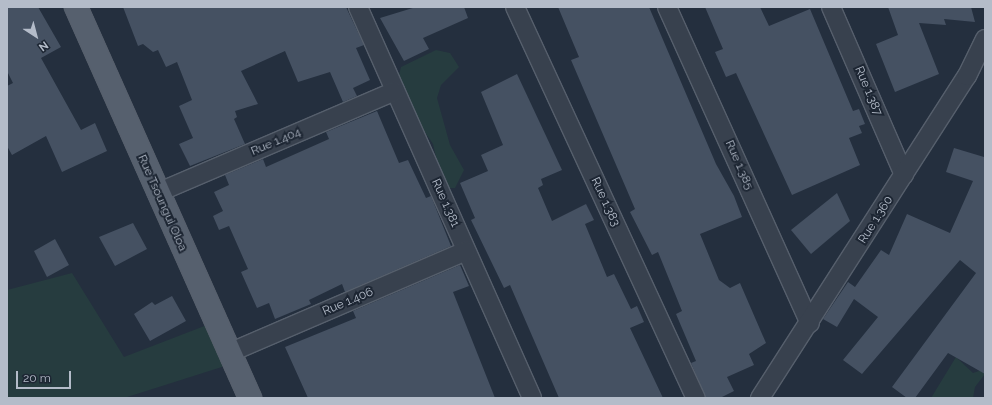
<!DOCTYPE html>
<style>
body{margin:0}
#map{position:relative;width:992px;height:405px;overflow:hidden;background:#242f3e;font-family:Raleway,sans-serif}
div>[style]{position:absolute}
.green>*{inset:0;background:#263c3f}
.building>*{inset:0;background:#455162}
.roads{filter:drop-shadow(1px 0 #565f6c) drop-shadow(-1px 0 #565f6c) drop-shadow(0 1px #565f6c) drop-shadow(0 -1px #565f6c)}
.street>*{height:18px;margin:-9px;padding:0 9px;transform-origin:9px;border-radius:9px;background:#38414e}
.primary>*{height:22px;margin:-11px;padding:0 11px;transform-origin:11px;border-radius:11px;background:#56606e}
span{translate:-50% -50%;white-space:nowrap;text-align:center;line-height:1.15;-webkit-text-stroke:4px #1d2633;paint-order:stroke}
.street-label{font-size:12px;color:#b4bcc9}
.frame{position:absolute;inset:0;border:8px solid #b4bcc9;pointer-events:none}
.north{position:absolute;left:16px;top:16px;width:40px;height:40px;-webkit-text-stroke:3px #1d2633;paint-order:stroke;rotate:144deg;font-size:11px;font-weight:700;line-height:16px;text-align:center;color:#b4bcc9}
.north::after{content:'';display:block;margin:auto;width:14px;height:18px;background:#b4bcc9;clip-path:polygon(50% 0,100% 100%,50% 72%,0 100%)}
.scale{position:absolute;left:16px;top:371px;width:55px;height:18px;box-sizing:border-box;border:2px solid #b4bcc9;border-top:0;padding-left:5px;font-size:12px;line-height:14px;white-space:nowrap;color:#b4bcc9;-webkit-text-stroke:3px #1d2633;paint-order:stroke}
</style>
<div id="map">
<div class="green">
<div style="clip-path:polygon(436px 50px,450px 53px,459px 67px,441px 85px,437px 98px,450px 145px,464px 170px,455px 188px,450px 188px,441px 179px,433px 144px,412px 113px,399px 75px,401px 67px)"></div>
<div style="clip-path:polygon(72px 273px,124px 357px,207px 325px,225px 366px,124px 398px,7px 398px,7px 290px)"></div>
<div style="clip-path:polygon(956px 357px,973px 373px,982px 370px,985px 374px,975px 387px,973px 398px,931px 398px)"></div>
</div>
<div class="building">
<div style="clip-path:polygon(7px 7px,38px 7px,61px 47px,41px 58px,81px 130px,95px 123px,107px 151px,62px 172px,46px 136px,12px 155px,7px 146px,7px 86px,13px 83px,7px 71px)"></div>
<div style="clip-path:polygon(123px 7px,346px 7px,364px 45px,356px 48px,370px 80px,353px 88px,357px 96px,343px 102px,330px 72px,298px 82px,285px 51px,241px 71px,258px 104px,235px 111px,237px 117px,234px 119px,245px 144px,190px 166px,179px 144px,193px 138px,179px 106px,192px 100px,177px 62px,166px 67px,158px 50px,153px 52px,143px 44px,138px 46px)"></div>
<div style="clip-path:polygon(416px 7px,464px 7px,468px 18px,423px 38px,429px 49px,404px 61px,380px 18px)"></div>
<div style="clip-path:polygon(558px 7px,649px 7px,716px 164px,734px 196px,742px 217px,700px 234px,719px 280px,730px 288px,740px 283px,766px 343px,749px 354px,754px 365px,727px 377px,734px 391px,720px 398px,706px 398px,691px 363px,696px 361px,676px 314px,682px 311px,658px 252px,652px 255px,630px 212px,635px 209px,571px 60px,579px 57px)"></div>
<div style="clip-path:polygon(705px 7px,760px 7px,769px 26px,810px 9px,853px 111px,859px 109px,865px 124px,859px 126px,862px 133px,849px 138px,860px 165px,792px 195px,736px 73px,726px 77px,715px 52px,723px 49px)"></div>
<div style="clip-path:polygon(888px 7px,971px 7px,975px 22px,944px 19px,946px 25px,919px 23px,939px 74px,895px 92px,876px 44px,898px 35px)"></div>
<div style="clip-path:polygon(517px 74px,562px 170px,541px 179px,543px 185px,538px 188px,552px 221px,586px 204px,594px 220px,585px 224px,607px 277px,614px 274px,631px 309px,637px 306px,644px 322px,630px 328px,663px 398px,559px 398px,510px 285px,504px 288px,471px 220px,475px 218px,460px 183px,488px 171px,481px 155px,503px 145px,481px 92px)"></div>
<div style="clip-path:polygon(377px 111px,399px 163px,408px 160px,426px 198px,431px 196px,451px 246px,345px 292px,342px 284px,309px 300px,311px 304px,275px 319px,269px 303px,257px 308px,241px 272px,248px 269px,229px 226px,219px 230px,213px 216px,223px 211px,214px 192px,229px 185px,225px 175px,263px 159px,266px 167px,329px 139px,326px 132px)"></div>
<div style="clip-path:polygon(954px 148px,984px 157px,985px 155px,985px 374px,948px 353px,915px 398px,907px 398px,892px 387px,976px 273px,960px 260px,862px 374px,843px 360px,878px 317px,854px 299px,837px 327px,823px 319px,848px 282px,855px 287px,881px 250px,889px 255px,907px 214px,950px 233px,973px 181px,946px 172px)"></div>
<div style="clip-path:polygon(837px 193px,850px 221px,811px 254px,791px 230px)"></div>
<div style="clip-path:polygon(133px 223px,147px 249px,115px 266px,99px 237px)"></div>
<div style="clip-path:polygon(55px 239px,69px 265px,47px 277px,34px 251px)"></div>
<div style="clip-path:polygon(460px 265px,469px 286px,453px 292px,495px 398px,308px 398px,285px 347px,356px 318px,353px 311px)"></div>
<div style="clip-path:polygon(172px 296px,186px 321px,150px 341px,134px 314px,152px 302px,155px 305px)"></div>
</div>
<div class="roads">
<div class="street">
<div style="left:358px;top:7px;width:428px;rotate:66deg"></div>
<div style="left:515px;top:7px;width:431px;rotate:65.2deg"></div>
<div style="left:667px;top:7px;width:347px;rotate:65.7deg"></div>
<div style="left:831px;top:7px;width:183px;rotate:66.5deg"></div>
<div style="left:157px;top:193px;width:259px;rotate:-23.2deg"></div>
<div style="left:229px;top:353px;width:258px;rotate:-23.3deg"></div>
<div style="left:760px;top:398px;width:383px;rotate:-57.3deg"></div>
<div style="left:967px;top:76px;width:41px;rotate:-64.1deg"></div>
</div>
<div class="primary">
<div style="left:76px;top:7px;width:428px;rotate:66deg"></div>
</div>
</div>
<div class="street-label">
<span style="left:868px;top:91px;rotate:67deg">Rue 1.387</span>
<span style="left:276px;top:142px;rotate:-23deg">Rue 1.404</span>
<span style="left:739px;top:165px;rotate:66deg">Rue 1.385</span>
<span style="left:605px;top:202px;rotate:65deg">Rue 1.383</span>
<span style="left:162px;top:203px;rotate:66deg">Rue Tsoungui Oloa</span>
<span style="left:445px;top:203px;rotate:66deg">Rue 1.381</span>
<span style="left:876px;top:220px;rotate:-58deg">Rue 1.360</span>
<span style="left:348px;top:302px;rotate:-23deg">Rue 1.406</span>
</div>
<div class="frame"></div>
<div class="north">N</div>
<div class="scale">20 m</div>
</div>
